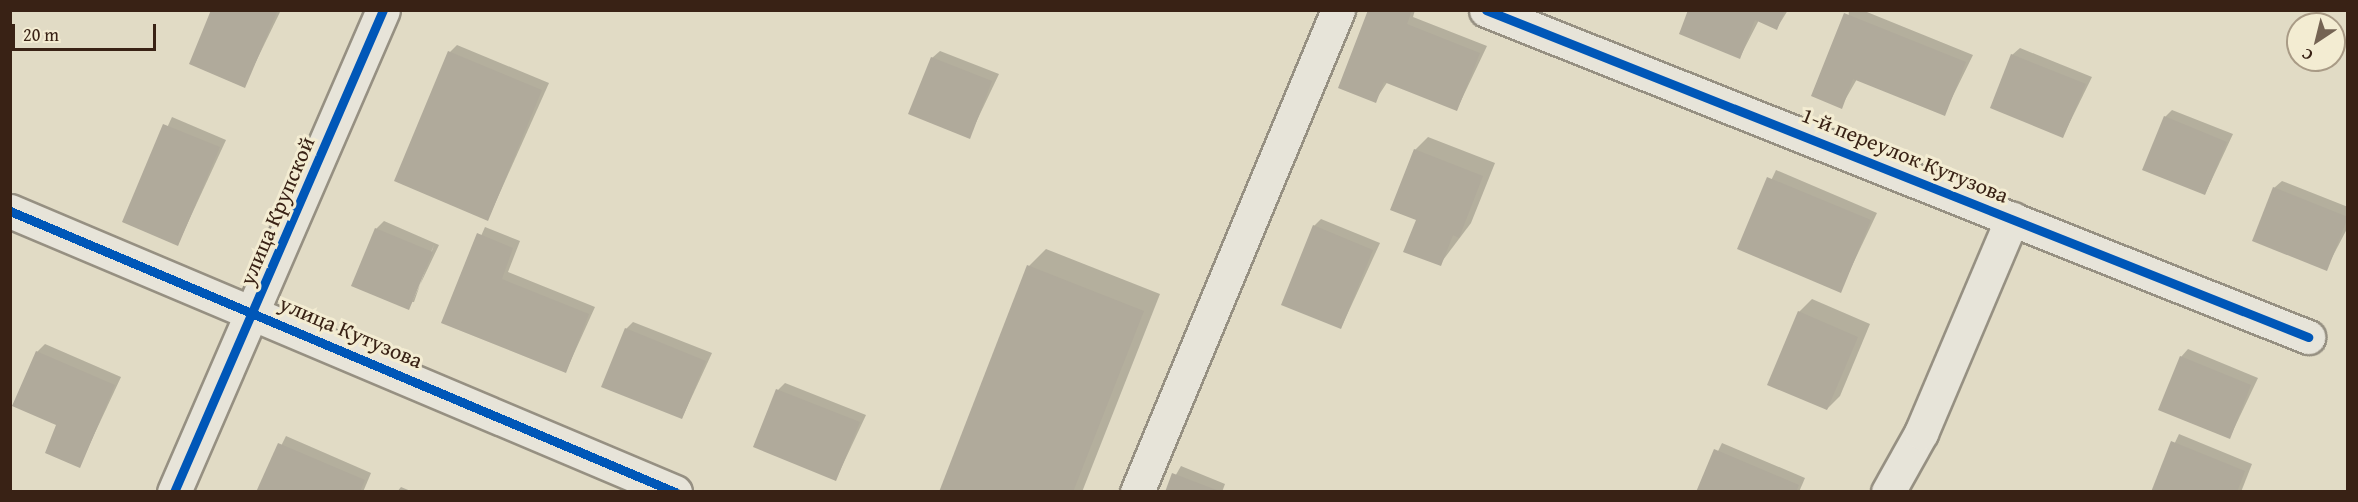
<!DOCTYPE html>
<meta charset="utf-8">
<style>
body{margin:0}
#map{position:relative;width:2358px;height:502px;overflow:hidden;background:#e1dbc5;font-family:"Gentium Book Plus",serif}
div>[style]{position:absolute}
.shadow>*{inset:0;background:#0003}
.building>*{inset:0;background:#b0aa9b}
.roads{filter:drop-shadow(2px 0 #969082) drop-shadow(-2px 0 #969082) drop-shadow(0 2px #969082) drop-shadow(0 -2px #969082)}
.minor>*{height:33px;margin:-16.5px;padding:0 16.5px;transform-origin:16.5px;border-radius:16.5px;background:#e7e4d9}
.cycleway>*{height:9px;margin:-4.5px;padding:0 4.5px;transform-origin:4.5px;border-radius:4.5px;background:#0057b8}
span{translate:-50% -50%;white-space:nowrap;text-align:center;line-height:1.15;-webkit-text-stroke:6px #f3ecd2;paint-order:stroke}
.street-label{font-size:22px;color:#392215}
.frame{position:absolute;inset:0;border:12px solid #392215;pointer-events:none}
.north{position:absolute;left:2286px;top:12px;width:60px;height:60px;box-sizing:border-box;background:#f3ecd2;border:2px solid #a99b86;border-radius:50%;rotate:215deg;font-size:16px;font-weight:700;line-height:24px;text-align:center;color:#392215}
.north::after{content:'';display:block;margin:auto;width:21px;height:27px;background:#746353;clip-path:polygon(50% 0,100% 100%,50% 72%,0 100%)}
.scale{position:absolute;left:12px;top:24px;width:144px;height:27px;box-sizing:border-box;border:3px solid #392215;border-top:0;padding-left:8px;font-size:18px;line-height:21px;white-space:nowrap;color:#392215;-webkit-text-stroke:4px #f3ecd2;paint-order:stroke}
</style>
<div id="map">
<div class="shadow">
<div style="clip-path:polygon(213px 10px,281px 10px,244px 86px)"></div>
<div style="clip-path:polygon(1370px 10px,1415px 10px,1413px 17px,1487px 46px,1457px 109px,1388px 81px,1375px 101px)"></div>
<div style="clip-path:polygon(1690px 10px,1788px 10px,1777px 28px,1759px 20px,1740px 57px)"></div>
<div style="clip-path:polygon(1849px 10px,1862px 10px,1973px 55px,1944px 114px,1857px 79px,1841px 107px)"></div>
<div style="clip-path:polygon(457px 45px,549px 83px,488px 219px,450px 52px)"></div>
<div style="clip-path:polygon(2020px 48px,2092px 77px,2063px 136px,2012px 55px)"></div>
<div style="clip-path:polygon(940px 51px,999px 74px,969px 137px,932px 58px)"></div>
<div style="clip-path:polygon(2172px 110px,2233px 134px,2205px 194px,2165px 117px)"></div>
<div style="clip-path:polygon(172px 117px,226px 140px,178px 244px,124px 221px)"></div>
<div style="clip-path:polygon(1428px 137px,1495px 163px,1471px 223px,1440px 264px,1418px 219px,1415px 150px)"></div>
<div style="clip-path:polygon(1776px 170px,1877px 213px,1840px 291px,1739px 249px)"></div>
<div style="clip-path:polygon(2282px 181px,2348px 207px,2348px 227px,2326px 269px,2274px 188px)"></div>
<div style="clip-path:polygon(1321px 219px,1380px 243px,1341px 328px,1314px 226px)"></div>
<div style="clip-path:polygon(evenodd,384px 221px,439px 245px,409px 308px,376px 229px,384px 221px,434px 245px,414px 302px,411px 302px,434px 245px)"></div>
<div style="clip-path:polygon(485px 227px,520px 241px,508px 272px,595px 307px,566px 371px,443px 322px)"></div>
<div style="clip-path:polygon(1046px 249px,1160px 294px,1082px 492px,940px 492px,1029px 266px)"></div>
<div style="clip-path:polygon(1812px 299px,1870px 324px,1840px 396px,1827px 409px,1799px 312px)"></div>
<div style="clip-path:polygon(633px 322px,712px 353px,682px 418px,626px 329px)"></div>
<div style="clip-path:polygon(45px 344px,121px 377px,79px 467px,58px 425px,37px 352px)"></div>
<div style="clip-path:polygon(2188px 349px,2258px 378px,2230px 437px,2181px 357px)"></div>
<div style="clip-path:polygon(785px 383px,866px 415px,836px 479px,778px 390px)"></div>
<div style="clip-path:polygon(2179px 434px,2252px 464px,2241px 492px,2152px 492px)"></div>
<div style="clip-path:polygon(286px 436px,371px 473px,363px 492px,258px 492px)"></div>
<div style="clip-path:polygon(1722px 443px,1805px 478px,1799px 492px,1698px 492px)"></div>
<div style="clip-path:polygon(1181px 466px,1225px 484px,1222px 492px,1166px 492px)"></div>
<div style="clip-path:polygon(401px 487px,413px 492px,397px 492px)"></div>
</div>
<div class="building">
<div style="clip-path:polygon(211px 10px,277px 12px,245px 88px,189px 64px)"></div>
<div style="clip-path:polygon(1368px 10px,1412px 10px,1407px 24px,1480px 53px,1457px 111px,1384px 82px,1376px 103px,1338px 88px)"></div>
<div style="clip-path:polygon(1688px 10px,1785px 10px,1777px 30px,1755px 20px,1740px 59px,1679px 34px)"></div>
<div style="clip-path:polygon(1844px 13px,1966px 62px,1945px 116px,1853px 79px,1842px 109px,1811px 96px)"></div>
<div style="clip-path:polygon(448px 51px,542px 90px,488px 221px,394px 181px)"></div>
<div style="clip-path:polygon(2011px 54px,2086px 84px,2063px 138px,1990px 108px)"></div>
<div style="clip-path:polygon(931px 57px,992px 81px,970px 139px,908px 114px)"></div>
<div style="clip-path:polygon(2164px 116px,2227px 142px,2205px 195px,2142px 170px)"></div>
<div style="clip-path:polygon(163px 124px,220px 147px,178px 246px,122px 222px)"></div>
<div style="clip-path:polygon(1414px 149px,1483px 176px,1459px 238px,1453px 235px,1441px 266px,1403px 252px,1416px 220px,1390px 210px)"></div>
<div style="clip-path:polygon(1767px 177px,1871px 220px,1841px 293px,1737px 249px)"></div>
<div style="clip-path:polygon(2273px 187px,2348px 217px,2327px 271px,2252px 241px)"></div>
<div style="clip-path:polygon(1313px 225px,1373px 250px,1341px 329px,1281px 305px)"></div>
<div style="clip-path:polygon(375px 228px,433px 252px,409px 310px,351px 286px)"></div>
<div style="clip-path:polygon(477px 233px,513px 248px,502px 279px,589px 314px,566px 373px,441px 323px)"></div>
<div style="clip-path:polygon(1027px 265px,1144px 311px,1073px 492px,939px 492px)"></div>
<div style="clip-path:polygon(1798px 311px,1858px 337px,1827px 410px,1767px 385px)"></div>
<div style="clip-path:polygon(625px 328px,706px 361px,682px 419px,601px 387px)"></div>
<div style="clip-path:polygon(36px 351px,115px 385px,80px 468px,45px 453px,56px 425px,12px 406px)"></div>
<div style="clip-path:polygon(2180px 356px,2251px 385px,2230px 439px,2158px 410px)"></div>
<div style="clip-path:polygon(776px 389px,860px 422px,836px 481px,753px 447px)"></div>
<div style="clip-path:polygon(2171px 441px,2245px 471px,2237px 492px,2151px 492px)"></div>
<div style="clip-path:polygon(278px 443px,365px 480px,360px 492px,256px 492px)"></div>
<div style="clip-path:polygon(1714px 449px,1799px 485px,1796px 492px,1696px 492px)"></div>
<div style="clip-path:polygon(1172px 473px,1219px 491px,1219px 492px,1165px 492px)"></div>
</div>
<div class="roads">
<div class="minor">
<div style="left:1486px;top:10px;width:885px;rotate:21.69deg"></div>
<div style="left:10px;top:211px;width:722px;rotate:22.91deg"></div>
<div style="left:174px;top:492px;width:525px;rotate:-66.56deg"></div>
<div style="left:1137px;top:492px;width:522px;rotate:-67.36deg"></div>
<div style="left:1888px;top:492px;width:68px;rotate:-60.8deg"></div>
<div style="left:1921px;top:433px;width:233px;rotate:-67deg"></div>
</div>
</div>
<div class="cycleway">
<div style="left:1486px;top:10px;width:885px;rotate:21.69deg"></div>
<div style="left:10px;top:211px;width:722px;rotate:22.91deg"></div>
<div style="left:174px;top:492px;width:525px;rotate:-66.56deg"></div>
</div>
<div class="street-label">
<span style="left:1905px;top:155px;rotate:22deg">1-й переулок Кутузова</span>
<span style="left:277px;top:211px;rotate:-67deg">улица Крупской</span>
<span style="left:351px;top:332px;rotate:23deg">улица Кутузова</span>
</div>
<div class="frame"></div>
<div class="north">С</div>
<div class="scale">20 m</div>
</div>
